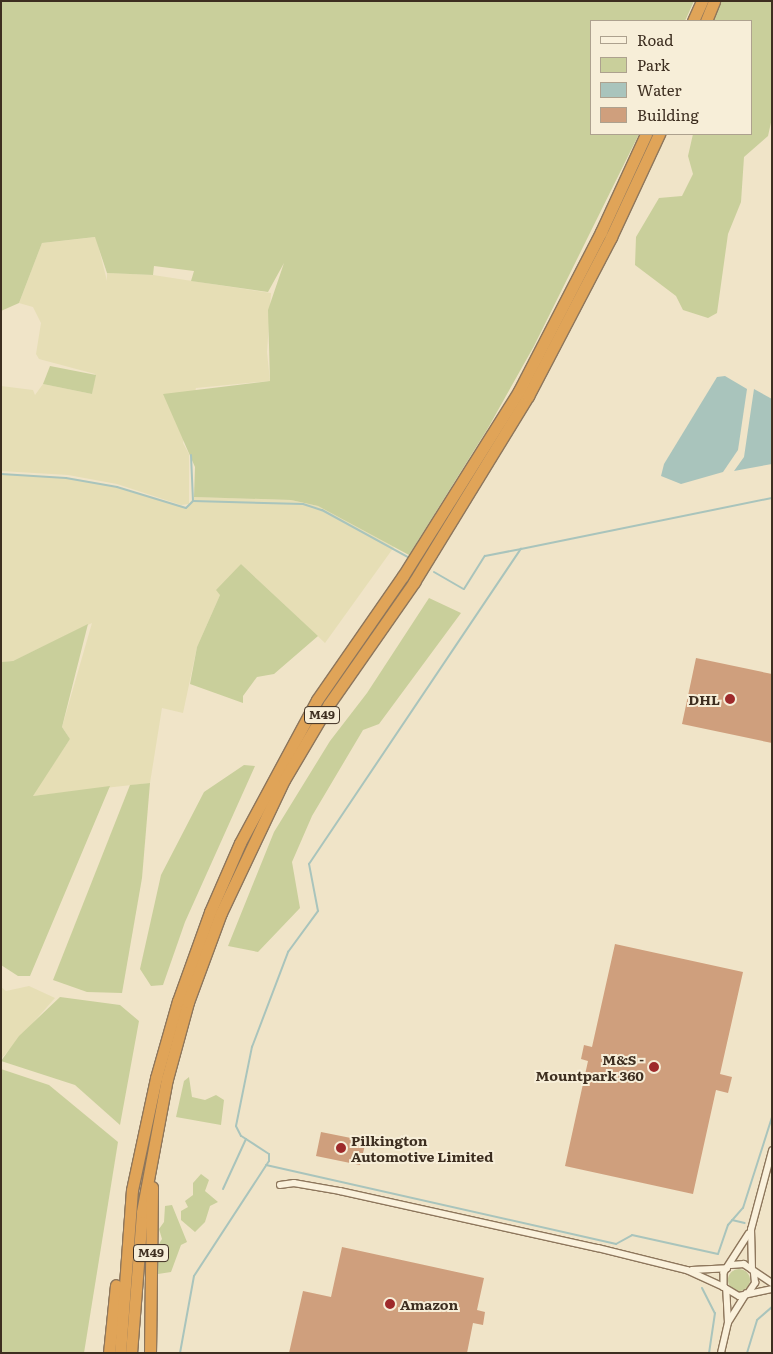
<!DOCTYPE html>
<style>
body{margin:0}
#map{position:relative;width:773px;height:1354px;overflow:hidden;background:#f0e4c8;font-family:Literata,serif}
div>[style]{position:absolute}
.farmland>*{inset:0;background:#e6deb5}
.green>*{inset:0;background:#c9cf9b}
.round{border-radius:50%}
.water>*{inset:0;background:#a9c4bc}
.stream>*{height:2px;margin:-1px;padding:0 1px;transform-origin:1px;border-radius:1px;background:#a9c4bc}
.building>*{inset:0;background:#cf9f7d}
.roads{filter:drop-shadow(1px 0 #8d765c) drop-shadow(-1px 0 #8d765c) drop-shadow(0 1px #8d765c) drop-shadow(0 -1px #8d765c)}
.minor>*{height:5.5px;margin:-2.75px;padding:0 2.75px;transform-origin:2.75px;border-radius:2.75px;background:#faf1dc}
.motorway>*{height:11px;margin:-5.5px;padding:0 5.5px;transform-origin:5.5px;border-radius:5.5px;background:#e0a458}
.dots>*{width:14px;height:14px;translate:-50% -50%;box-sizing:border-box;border:2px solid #f7eed8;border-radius:50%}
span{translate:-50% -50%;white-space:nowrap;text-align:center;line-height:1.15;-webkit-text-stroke:4px #f7eed8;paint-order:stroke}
.shield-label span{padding:1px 4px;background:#f7eed8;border:1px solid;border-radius:4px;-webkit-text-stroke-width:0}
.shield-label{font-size:12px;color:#3d2e20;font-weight:700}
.poi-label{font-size:14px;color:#3d2e20;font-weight:700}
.right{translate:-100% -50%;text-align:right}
.left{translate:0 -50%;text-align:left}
.frame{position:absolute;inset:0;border:2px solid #3d2e20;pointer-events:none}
.legend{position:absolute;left:590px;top:20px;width:162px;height:115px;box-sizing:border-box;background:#f7eed8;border:1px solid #ada18e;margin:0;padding:6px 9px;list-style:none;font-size:15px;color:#3d2e20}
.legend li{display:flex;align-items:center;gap:10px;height:25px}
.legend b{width:25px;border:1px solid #ada18e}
</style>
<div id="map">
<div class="farmland">
<div style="clip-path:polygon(96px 237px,107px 281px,107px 273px,153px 275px,271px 293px,267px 352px,270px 381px,196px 388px,183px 443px,189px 454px,189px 504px,181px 505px,117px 484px,68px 475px,1px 471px,1px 386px,33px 390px,35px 395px,43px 384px,92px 394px,95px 374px,39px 359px,36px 354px,41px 323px,33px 307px,19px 303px,42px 243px)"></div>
<div style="clip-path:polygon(1px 474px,66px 478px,117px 487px,186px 508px,194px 497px,291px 500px,318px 506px,394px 547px,325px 643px,241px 564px,220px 595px,197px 647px,183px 713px,162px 708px,150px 783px,32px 796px,70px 739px,62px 727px,92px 623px,13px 661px,1px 662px)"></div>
<div style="clip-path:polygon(29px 986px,55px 998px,1px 1059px,1px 987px,6px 991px)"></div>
</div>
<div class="green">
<div style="clip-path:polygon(1px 1px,694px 1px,685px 21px,592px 21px,592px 134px,639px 134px,534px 346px,488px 428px,409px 555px,318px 506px,291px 500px,194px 497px,195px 467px,163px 394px,270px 381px,268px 310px,284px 263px,268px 292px,191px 281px,194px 271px,154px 266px,153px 275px,107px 273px,95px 237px,42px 243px,19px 303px,1px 311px)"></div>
<div style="clip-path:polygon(720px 1px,772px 1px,772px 118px,768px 136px,744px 157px,741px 202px,728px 234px,717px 313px,708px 318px,683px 310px,676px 296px,635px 265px,636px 237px,659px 198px,682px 196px,693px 174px,688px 156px,693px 134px,752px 134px,752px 21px,712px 21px)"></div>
<div style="clip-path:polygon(50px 366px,96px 375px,92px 394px,43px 384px)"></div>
<div style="clip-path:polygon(241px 564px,318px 636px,274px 674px,257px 677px,243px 696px,243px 703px,190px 684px,197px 647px,220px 595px,216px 590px)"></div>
<div style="clip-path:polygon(429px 598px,461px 613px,379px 724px,363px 730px,312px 816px,292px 862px,300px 908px,258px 952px,228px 946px,274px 832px,330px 741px,367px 693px)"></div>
<div style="clip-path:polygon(88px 624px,62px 727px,70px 739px,33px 796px,110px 786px,30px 976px,18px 976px,1px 965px,1px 662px,13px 661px)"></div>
<div style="clip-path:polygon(244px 765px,255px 766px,185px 922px,163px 985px,151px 986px,140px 969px,161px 875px,204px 792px)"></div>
<div style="clip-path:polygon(150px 783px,142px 878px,122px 993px,87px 992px,53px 980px,130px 785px)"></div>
<div style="clip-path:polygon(60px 997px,120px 1005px,139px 1021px,120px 1125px,75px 1085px,1px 1061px,19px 1036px)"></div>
<div style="clip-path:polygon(1px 1069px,49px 1085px,118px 1142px,84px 1353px,1px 1353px)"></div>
<div style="clip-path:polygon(189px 1077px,192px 1097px,205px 1100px,216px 1095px,224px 1100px,221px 1125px,176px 1117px,184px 1081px)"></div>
<div style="clip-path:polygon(201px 1174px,209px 1180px,205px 1191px,218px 1202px,210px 1206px,205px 1222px,195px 1232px,181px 1220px,181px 1211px,188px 1207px,185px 1201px,193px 1195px,193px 1183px)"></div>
<div style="clip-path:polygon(172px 1205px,187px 1242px,181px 1245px,171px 1272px,158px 1274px,155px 1250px,162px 1239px,159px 1229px,164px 1222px,165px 1206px)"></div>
<div class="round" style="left:728px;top:1269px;width:22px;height:22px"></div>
</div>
<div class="water">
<div style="clip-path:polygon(725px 376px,747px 389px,738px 450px,723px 472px,681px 484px,661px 476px,664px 464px,717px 377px)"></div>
<div style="clip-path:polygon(754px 389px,772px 399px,772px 464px,734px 471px,744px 457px)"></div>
</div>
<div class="stream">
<div style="left:1px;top:474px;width:65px;rotate:3.5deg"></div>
<div style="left:66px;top:478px;width:52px;rotate:10deg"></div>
<div style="left:117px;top:487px;width:72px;rotate:16.9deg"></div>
<div style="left:186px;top:508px;width:10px;rotate:-45deg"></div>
<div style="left:193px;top:501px;width:46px;rotate:-92.5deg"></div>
<div style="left:193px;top:501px;width:110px;rotate:1.6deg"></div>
<div style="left:303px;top:504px;width:20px;rotate:18deg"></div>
<div style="left:322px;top:510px;width:98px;rotate:28.7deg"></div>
<div style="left:434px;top:572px;width:34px;rotate:30deg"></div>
<div style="left:464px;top:589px;width:39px;rotate:-58deg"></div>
<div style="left:485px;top:556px;width:37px;rotate:-11deg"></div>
<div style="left:266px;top:1165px;width:359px;rotate:12.7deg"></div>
<div style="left:616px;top:1244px;width:18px;rotate:-29deg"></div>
<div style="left:632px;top:1235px;width:88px;rotate:12.5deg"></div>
<div style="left:718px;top:1254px;width:31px;rotate:-71deg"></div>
<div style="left:728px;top:1225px;width:23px;rotate:-49deg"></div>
<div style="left:743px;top:1208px;width:96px;rotate:-72.3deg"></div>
<div style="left:223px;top:1189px;width:55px;rotate:-65.3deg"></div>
<div style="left:732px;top:1220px;width:13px;rotate:13deg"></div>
<div style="left:772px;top:1246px;width:17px;rotate:90deg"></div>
<div style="left:702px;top:1288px;width:28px;rotate:63deg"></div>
<div style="left:715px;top:1313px;width:40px;rotate:98.5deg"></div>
<div style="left:180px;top:1353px;width:78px;rotate:-79.7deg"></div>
<div style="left:194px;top:1276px;width:137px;rotate:-56.9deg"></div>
<div style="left:269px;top:1161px;width:7px;rotate:-90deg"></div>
<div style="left:269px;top:1154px;width:33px;rotate:-147deg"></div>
<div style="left:241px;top:1136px;width:11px;rotate:-117deg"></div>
<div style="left:236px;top:1126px;width:81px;rotate:-78.6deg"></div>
<div style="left:252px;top:1047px;width:102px;rotate:-69.2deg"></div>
<div style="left:288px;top:952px;width:51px;rotate:-53.8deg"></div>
<div style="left:318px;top:911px;width:48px;rotate:-100.8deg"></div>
<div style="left:309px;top:864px;width:380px;rotate:-56.1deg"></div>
<div style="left:521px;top:549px;width:256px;rotate:-11.5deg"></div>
<div style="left:747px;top:1353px;width:34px;rotate:-73deg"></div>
<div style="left:757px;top:1320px;width:20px;rotate:-41deg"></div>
</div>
<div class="building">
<div style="clip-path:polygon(696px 658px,772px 674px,772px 743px,682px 724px)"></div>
<div style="clip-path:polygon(615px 944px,743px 972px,720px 1074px,732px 1077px,728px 1093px,716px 1090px,693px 1194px,565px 1166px,588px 1061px,581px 1059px,584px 1045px,592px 1047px)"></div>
<div style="clip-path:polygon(321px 1132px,366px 1141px,360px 1165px,316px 1156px)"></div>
<div style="clip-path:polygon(342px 1247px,484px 1278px,477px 1310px,485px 1312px,483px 1325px,473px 1323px,467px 1353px,289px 1353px,303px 1291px,331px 1297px)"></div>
</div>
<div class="roads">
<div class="minor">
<div style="left:280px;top:1185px;width:14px;rotate:-8deg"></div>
<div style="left:294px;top:1183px;width:47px;rotate:9.9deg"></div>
<div style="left:340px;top:1191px;width:264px;rotate:12.5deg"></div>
<div style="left:598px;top:1248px;width:92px;rotate:13.9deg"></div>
<div style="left:687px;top:1270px;width:41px;rotate:24.7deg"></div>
<div style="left:749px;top:1234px;width:46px;rotate:122.7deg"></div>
<div style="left:724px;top:1273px;width:14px;rotate:90deg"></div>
<div style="left:724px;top:1287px;width:17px;rotate:31deg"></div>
<div style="left:739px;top:1296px;width:34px;rotate:-12deg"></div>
<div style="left:731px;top:1265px;width:13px;rotate:-4deg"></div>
<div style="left:744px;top:1264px;width:34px;rotate:34deg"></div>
<div style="left:692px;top:1270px;width:35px;rotate:-3deg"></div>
<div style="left:752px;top:1270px;width:40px;rotate:-91.4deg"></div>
<div style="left:751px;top:1230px;width:82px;rotate:-75.1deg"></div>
<div style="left:749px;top:1292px;width:11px;rotate:-56deg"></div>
<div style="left:755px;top:1283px;width:10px;rotate:-96deg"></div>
<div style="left:729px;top:1321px;width:32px;rotate:-58deg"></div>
<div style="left:721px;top:1353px;width:31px;rotate:-77deg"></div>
<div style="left:728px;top:1323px;width:33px;rotate:-93deg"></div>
</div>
<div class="motorway">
<div style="left:693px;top:21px;width:22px;rotate:-66deg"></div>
<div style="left:706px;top:21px;width:22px;rotate:-68deg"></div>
<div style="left:109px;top:1353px;width:68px;rotate:-84.1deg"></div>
<div style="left:120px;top:1353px;width:163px;rotate:-85.8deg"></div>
<div style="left:132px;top:1190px;width:115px;rotate:-77.9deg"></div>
<div style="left:156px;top:1078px;width:80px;rotate:-74.1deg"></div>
<div style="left:178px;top:1001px;width:95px;rotate:-70.2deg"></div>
<div style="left:210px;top:912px;width:75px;rotate:-66.5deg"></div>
<div style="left:240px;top:843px;width:162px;rotate:-61.7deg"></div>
<div style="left:317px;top:700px;width:151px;rotate:-55.3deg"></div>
<div style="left:403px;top:576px;width:218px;rotate:-57.9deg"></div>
<div style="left:519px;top:391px;width:179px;rotate:-62.7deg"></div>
<div style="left:601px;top:232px;width:108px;rotate:-65.3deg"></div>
<div style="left:131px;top:1353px;width:141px;rotate:-85.5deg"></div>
<div style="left:142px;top:1212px;width:135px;rotate:-79.4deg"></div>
<div style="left:167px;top:1079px;width:80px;rotate:-74.7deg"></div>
<div style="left:188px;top:1002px;width:95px;rotate:-69.7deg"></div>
<div style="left:221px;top:913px;width:147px;rotate:-64.7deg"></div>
<div style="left:284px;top:780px;width:88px;rotate:-59.4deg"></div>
<div style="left:329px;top:704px;width:149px;rotate:-55.1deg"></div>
<div style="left:414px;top:582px;width:218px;rotate:-58.5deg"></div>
<div style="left:528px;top:396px;width:179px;rotate:-62.4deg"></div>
<div style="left:611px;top:237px;width:114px;rotate:-65deg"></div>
<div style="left:150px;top:1353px;width:166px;rotate:-89.3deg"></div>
</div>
</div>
<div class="dots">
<div style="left:730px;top:699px;background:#9e2a2b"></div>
<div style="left:654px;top:1067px;background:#9e2a2b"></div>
<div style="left:341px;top:1148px;background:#9e2a2b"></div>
<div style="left:390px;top:1304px;background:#9e2a2b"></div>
</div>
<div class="shield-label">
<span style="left:322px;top:715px">M49</span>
<span style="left:151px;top:1253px">M49</span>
</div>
<div class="poi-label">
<span class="right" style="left:720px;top:699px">DHL</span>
<span class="right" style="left:644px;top:1067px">M&amp;S -<br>Mountpark 360</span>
<span class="left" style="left:351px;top:1148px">Pilkington<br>Automotive Limited</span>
<span class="left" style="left:400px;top:1304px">Amazon</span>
</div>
<div class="frame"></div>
<ul class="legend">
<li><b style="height:6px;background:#faf1dc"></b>Road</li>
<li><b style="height:14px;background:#c9cf9b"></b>Park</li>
<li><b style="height:14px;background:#a9c4bc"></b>Water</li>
<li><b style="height:14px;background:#cf9f7d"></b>Building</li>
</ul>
</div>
